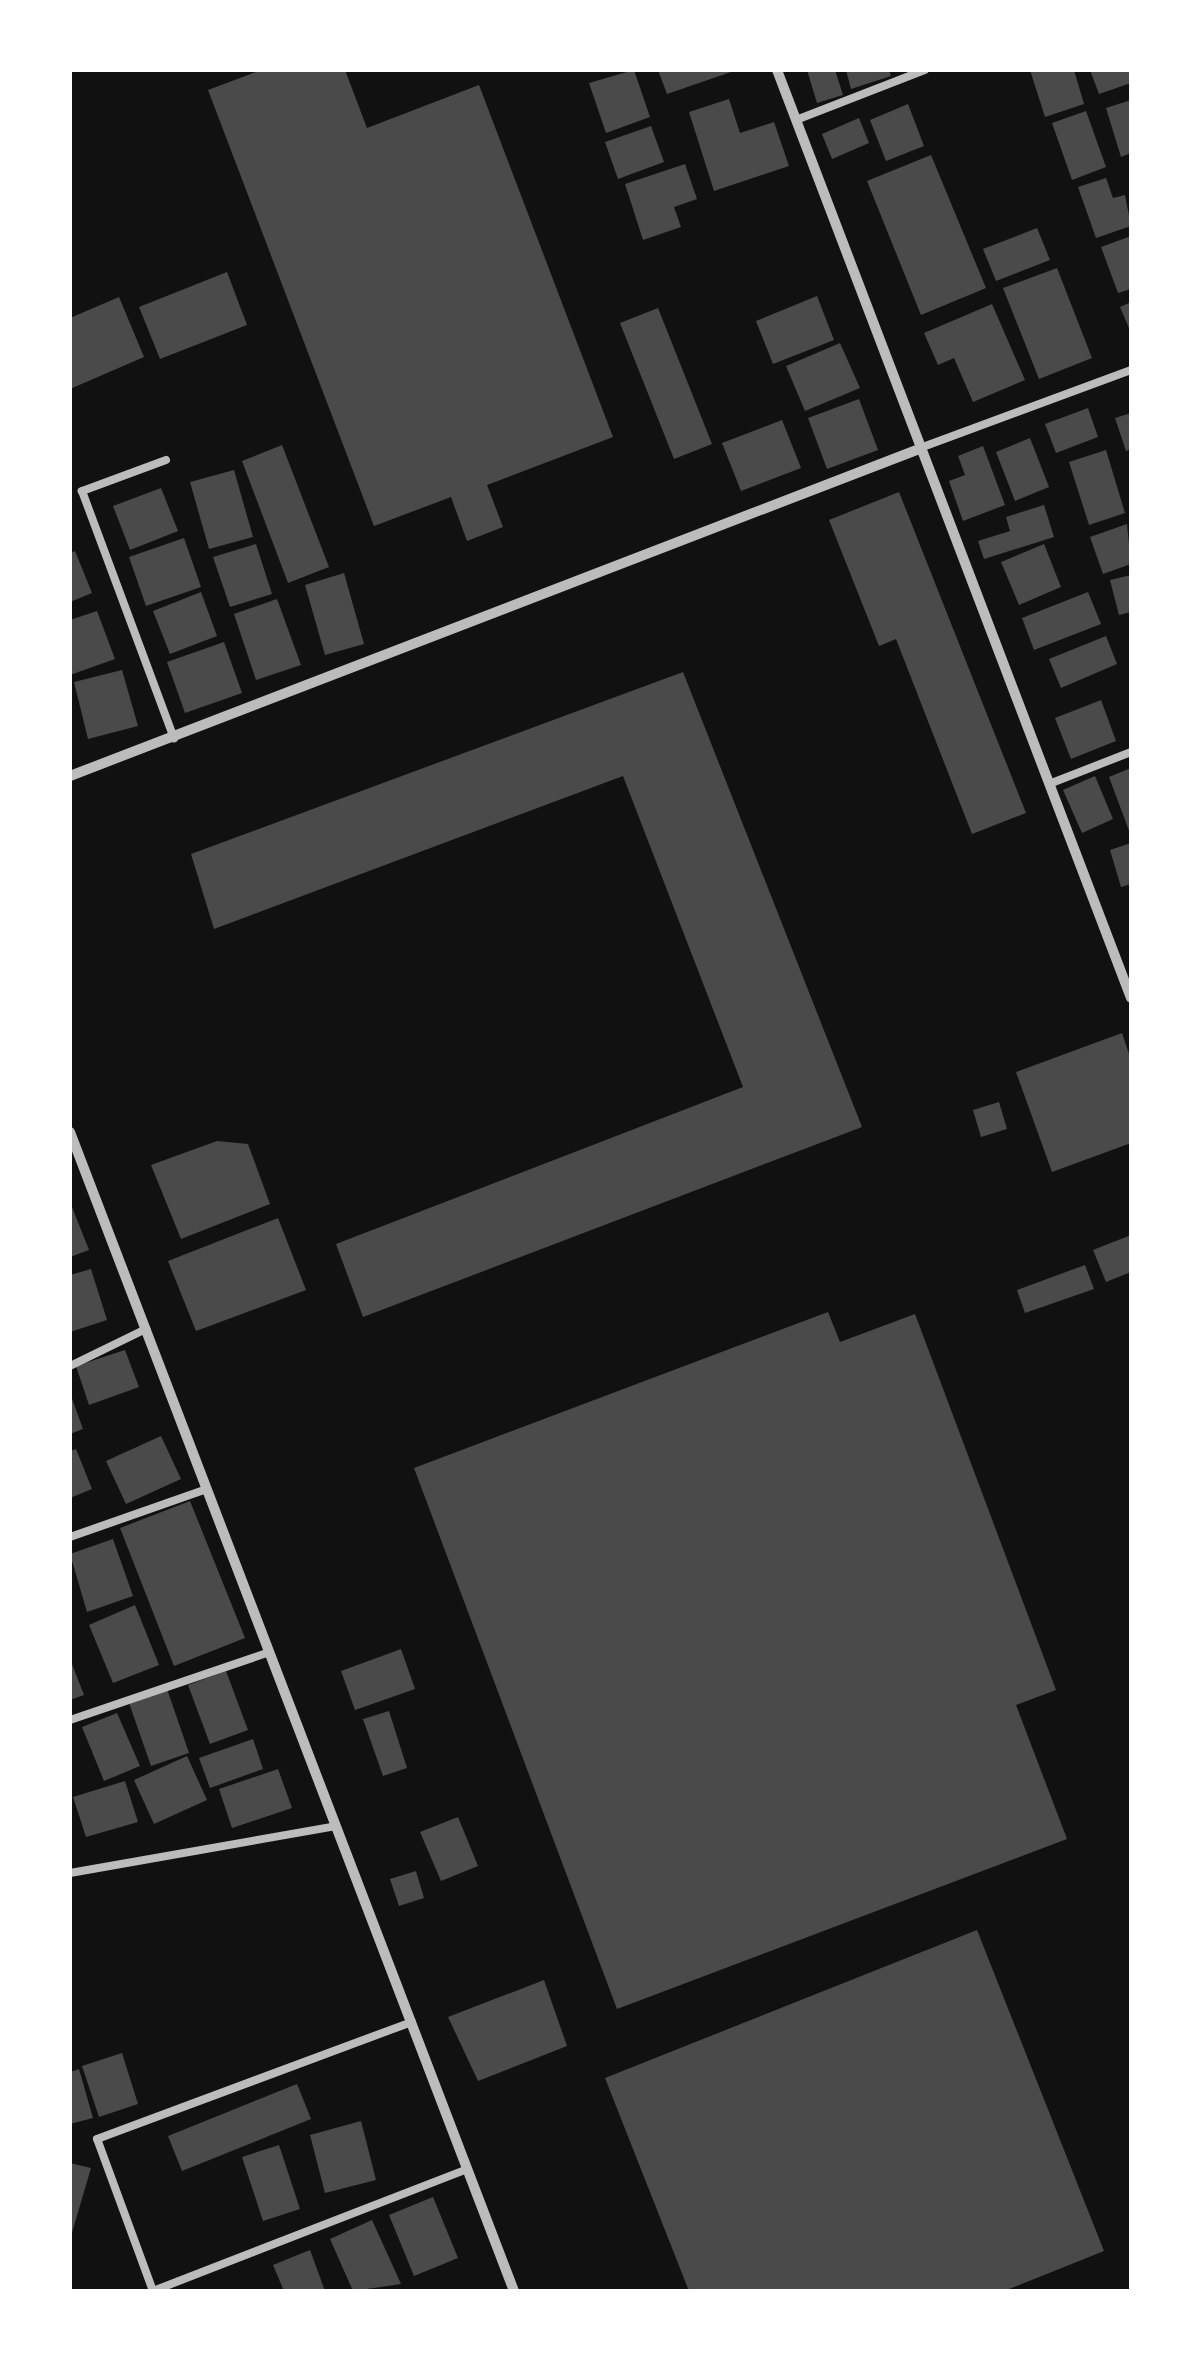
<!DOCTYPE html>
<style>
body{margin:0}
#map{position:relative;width:1201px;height:2361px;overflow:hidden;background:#111;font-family:Merriweather,serif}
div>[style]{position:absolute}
.building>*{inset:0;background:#4a4a4a}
.service>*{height:8px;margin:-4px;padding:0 4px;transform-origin:4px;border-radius:4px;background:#bcbcbc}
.minor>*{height:10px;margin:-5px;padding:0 5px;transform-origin:5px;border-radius:5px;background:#bcbcbc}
span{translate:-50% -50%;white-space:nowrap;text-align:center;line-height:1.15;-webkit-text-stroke:8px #fff;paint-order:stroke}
.frame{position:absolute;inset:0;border:72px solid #fff;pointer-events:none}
</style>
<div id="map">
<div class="building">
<div style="clip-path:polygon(261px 70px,345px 70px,367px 128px,479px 85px,613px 437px,487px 485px,503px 527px,467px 541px,451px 497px,374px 526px,208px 90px)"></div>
<div style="clip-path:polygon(634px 70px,650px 117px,606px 133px,589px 83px)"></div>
<div style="clip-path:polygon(658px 70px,734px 70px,734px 71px,667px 94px)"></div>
<div style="clip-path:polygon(807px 70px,835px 70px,843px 95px,817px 103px)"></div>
<div style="clip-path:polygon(846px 70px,889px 70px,891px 76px,851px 89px)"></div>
<div style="clip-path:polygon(1030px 70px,1074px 70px,1084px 104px,1045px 117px)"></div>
<div style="clip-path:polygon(1090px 70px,1131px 70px,1131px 83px,1099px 94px)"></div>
<div style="clip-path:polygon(729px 99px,740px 133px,774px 122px,789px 166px,714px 191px,689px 112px)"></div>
<div style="clip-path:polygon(1131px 100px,1131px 153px,1121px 157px,1106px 108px)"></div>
<div style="clip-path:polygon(908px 104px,924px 146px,886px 161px,870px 120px)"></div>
<div style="clip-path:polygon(1086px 111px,1106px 167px,1072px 180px,1052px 123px)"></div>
<div style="clip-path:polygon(859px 118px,869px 143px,832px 159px,822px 134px)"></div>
<div style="clip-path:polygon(651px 126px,664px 162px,618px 179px,605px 142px)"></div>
<div style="clip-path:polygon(931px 155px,986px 288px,921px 315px,867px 181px)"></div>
<div style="clip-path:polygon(685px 164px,697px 199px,674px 207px,681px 227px,643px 240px,625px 184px)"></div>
<div style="clip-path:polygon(1106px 178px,1113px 198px,1125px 195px,1131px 226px,1096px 238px,1078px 187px)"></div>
<div style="clip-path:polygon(1037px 228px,1050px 260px,996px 281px,983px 249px)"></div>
<div style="clip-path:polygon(1131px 236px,1131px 289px,1118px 293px,1101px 247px)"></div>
<div style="clip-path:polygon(1057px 268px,1092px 358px,1039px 379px,1003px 288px)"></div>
<div style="clip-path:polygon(227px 272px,247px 325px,160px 359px,139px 307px)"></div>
<div style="clip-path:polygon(817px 296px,834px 340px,773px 364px,756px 321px)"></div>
<div style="clip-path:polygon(119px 297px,144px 357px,70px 389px,70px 318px)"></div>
<div style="clip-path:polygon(1131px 302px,1131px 333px,1120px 307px)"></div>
<div style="clip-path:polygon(992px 304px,1025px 380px,973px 402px,954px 358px,938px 365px,924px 333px)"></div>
<div style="clip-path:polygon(658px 308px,712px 444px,674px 459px,620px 323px)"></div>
<div style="clip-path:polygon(840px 343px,860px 388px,805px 411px,786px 366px)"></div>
<div style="clip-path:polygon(859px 399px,878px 450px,827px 469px,808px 418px)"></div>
<div style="clip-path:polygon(1088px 408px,1098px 437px,1056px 453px,1045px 424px)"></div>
<div style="clip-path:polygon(1131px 413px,1131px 449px,1126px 451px,1115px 418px)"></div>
<div style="clip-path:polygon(782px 420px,801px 468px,741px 491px,722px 443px)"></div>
<div style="clip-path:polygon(1030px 438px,1049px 487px,1015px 501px,996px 452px)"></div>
<div style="clip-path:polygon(282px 445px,329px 567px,288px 583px,242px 461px)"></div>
<div style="clip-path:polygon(983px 446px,1005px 505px,963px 521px,949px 481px,965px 475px,958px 456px)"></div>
<div style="clip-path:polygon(1106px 450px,1125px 513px,1089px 525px,1069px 462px)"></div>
<div style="clip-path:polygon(234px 470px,253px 537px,209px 549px,190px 482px)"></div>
<div style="clip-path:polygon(161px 488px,178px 531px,130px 550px,113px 506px)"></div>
<div style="clip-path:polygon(899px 492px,1026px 813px,972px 834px,896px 639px,879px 646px,829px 520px)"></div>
<div style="clip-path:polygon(1044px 505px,1054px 537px,984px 559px,978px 541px,1010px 531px,1006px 517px)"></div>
<div style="clip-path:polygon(1127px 524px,1131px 564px,1103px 574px,1090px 537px)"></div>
<div style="clip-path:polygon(184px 538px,201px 587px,146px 606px,129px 557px)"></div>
<div style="clip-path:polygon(256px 544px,272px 594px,230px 607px,213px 557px)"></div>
<div style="clip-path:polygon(1044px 544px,1061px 587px,1019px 605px,1001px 562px)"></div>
<div style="clip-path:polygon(75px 551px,92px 593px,70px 602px,70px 553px)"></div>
<div style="clip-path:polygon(344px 573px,364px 644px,325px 655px,305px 585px)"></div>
<div style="clip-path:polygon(1131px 575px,1131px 612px,1119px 615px,1110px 580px)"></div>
<div style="clip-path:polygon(201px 592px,217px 636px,170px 654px,153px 611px)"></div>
<div style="clip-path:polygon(1088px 592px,1101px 624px,1034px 650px,1022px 618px)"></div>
<div style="clip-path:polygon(277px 599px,301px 665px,256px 680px,234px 614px)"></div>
<div style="clip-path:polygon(97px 611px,115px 659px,70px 675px,70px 620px)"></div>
<div style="clip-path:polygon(1106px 636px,1117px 664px,1061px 688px,1049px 659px)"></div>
<div style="clip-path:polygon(224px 642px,242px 693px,185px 713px,167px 662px)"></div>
<div style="clip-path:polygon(122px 670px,138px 726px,88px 739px,74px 682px)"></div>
<div style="clip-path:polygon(683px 672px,862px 1127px,363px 1317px,336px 1244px,743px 1087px,623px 776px,214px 929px,191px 854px)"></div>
<div style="clip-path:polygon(1101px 700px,1116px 741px,1071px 759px,1055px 718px)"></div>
<div style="clip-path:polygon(1131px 768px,1131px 836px,1109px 777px)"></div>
<div style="clip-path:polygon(1095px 776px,1113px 819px,1082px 833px,1063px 790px)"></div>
<div style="clip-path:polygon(1131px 843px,1131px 884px,1121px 887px,1110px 850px)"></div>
<div style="clip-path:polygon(1122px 1033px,1131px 1060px,1131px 1143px,1052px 1172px,1016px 1072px)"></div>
<div style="clip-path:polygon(999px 1102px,1007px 1129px,981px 1137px,973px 1110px)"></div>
<div style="clip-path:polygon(217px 1141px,248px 1144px,270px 1204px,181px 1239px,151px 1165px)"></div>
<div style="clip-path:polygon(70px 1202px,89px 1250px,70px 1257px)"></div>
<div style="clip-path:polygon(278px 1218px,306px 1290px,196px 1331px,168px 1261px)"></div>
<div style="clip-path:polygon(1131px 1235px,1131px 1272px,1106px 1282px,1093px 1250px)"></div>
<div style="clip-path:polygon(1085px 1265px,1094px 1289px,1025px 1313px,1017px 1290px)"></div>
<div style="clip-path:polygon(91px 1269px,107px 1320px,70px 1332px,70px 1275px)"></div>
<div style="clip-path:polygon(828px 1312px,840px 1342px,915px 1314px,1056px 1690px,1016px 1705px,1067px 1839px,617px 2009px,414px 1468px)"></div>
<div style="clip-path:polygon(125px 1350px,139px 1387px,89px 1405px,76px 1366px)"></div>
<div style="clip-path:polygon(70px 1393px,83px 1429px,70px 1434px)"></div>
<div style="clip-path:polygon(161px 1436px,181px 1479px,126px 1504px,106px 1461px)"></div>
<div style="clip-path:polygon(76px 1449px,92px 1489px,70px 1498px,70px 1451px)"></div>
<div style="clip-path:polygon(190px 1501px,245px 1638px,174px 1666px,120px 1528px)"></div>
<div style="clip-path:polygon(113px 1539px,133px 1596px,87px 1612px,70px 1554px)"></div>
<div style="clip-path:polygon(135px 1605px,159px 1665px,113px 1683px,89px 1625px)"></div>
<div style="clip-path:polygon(401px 1649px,415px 1689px,355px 1710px,341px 1671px)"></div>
<div style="clip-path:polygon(70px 1659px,84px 1695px,70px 1700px)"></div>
<div style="clip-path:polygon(226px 1671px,248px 1730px,210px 1744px,188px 1685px)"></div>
<div style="clip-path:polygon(167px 1689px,189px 1753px,151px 1766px,129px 1703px)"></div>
<div style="clip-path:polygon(389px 1711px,407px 1768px,383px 1776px,363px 1719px)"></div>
<div style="clip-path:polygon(117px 1713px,140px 1766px,104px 1781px,82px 1727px)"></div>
<div style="clip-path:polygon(253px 1739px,263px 1769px,210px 1788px,199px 1758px)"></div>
<div style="clip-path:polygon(187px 1756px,207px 1800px,154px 1824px,134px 1780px)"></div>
<div style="clip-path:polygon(278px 1769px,292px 1808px,232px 1828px,219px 1789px)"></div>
<div style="clip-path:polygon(125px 1781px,138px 1822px,86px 1837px,73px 1797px)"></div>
<div style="clip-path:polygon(458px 1817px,478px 1866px,441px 1881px,420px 1832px)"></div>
<div style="clip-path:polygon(416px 1871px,424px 1898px,399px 1906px,390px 1879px)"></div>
<div style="clip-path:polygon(977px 1930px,1104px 2251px,1004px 2291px,689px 2291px,605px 2078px)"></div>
<div style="clip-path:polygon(544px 1980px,567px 2046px,478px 2081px,448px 2017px)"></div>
<div style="clip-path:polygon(122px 2053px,138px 2104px,99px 2117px,82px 2066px)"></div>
<div style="clip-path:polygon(79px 2069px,93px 2118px,70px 2124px,70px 2072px)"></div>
<div style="clip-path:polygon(297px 2084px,311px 2119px,182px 2171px,168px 2136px)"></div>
<div style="clip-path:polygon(361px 2121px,376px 2180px,325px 2193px,310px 2135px)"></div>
<div style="clip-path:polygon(279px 2145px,300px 2209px,263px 2221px,242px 2157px)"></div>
<div style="clip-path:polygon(70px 2163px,91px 2168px,71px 2236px,70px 2235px)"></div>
<div style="clip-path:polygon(433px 2197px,458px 2258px,414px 2276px,389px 2215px)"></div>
<div style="clip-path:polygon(372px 2220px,401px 2284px,353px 2291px,330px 2239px)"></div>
<div style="clip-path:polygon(310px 2250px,325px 2291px,284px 2291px,273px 2265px)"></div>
</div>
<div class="service">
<div style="left:796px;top:120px;width:138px;rotate:-21.2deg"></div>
<div style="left:920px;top:448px;width:225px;rotate:-20.3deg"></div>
<div style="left:166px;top:460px;width:90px;rotate:159.7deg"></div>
<div style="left:82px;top:491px;width:264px;rotate:69.6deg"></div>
<div style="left:1049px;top:784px;width:88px;rotate:-21.3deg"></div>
<div style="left:70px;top:1366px;width:85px;rotate:-26deg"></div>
<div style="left:70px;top:1537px;width:145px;rotate:-19.3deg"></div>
<div style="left:70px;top:1720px;width:211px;rotate:-18.8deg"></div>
<div style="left:70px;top:1873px;width:270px;rotate:-10deg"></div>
<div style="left:153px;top:2291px;width:162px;rotate:-110.2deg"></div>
<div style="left:97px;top:2139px;width:336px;rotate:-20.4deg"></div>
<div style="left:153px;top:2291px;width:337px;rotate:-21.2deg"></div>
</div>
<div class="minor">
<div style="left:777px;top:70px;width:993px;rotate:69.12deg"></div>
<div style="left:70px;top:776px;width:910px;rotate:-21.06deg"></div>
<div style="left:70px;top:1132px;width:1241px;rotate:69.04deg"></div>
</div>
<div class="frame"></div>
</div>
